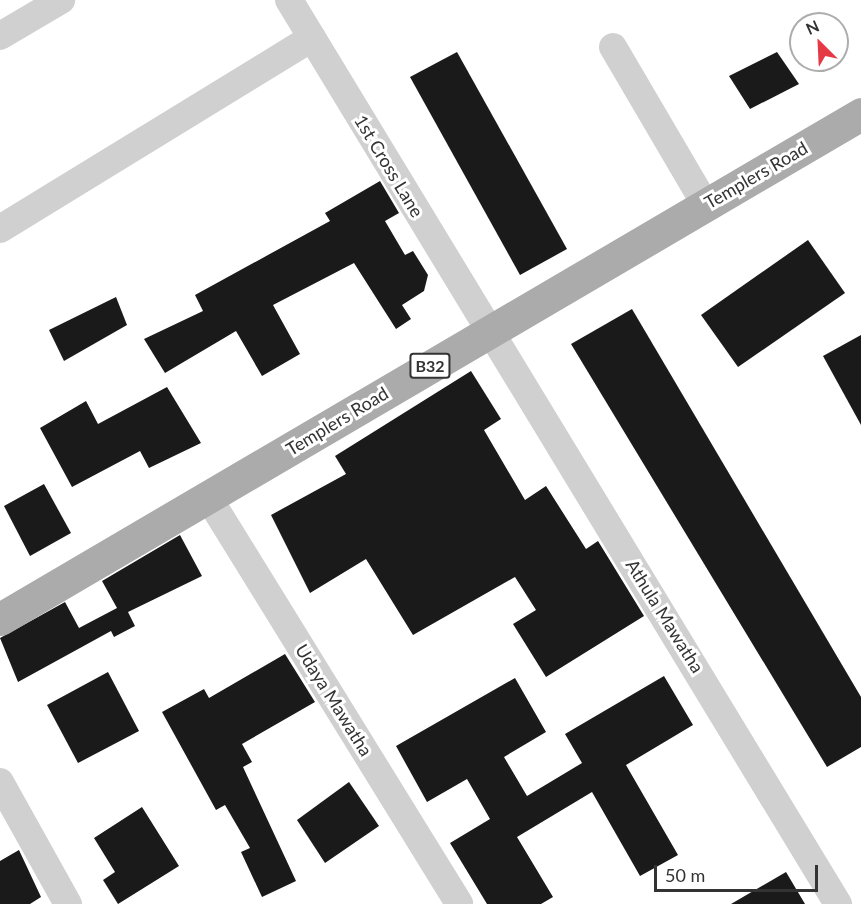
<!DOCTYPE html>
<style>
body{margin:0}
#map{position:relative;width:861px;height:904px;overflow:hidden;background:#fff;font-family:Lato,sans-serif}
div>[style]{position:absolute}
.building>*{inset:0;background:#1a1a1a}
.minor>*{height:28px;margin:-14px;padding:0 14px;transform-origin:14px;border-radius:14px;background:#d0d0d0}
.major>*{height:33px;margin:-16.5px;padding:0 16.5px;transform-origin:16.5px;border-radius:16.5px;background:#ababab}
span{translate:-50% -50%;white-space:nowrap;text-align:center;line-height:1.15;-webkit-text-stroke:6px #fff;paint-order:stroke}
.shield-label span{padding:2px 4px;background:#fff;border:2px solid;border-radius:4px;-webkit-text-stroke-width:0}
.shield-label{font-size:16px;color:#333;font-weight:700}
.street-label{font-size:18px;color:#333}
.north{position:absolute;left:789px;top:12px;width:60px;height:60px;box-sizing:border-box;background:#fff;border:2px solid #adadad;border-radius:50%;rotate:336deg;font-size:16px;font-weight:700;line-height:24px;text-align:center;color:#333}
.north::after{content:'';display:block;margin:auto;width:21px;height:27px;background:#e63946;clip-path:polygon(50% 0,100% 100%,50% 72%,0 100%)}
.scale{position:absolute;left:654px;top:865px;width:164px;height:27px;box-sizing:border-box;border:3px solid #333;border-top:0;padding-left:8px;font-size:18px;line-height:21px;white-space:nowrap;color:#333;-webkit-text-stroke:4px #fff;paint-order:stroke}
</style>
<div id="map">
<div class="building">
<div style="clip-path:polygon(457px 52px,567px 249px,520px 275px,410px 77px)"></div>
<div style="clip-path:polygon(777px 52px,799px 84px,750px 109px,729px 76px)"></div>
<div style="clip-path:polygon(380px 181px,399px 213px,385px 221px,405px 255px,413px 251px,428px 275px,424px 291px,402px 305px,411px 319px,396px 329px,354px 263px,273px 305px,300px 354px,262px 376px,236px 331px,165px 373px,144px 339px,203px 311px,195px 295px,330px 221px,325px 213px)"></div>
<div style="clip-path:polygon(808px 240px,845px 293px,738px 367px,701px 315px)"></div>
<div style="clip-path:polygon(116px 297px,127px 325px,64px 361px,49px 330px)"></div>
<div style="clip-path:polygon(632px 309px,861px 697px,861px 747px,827px 767px,571px 344px)"></div>
<div style="clip-path:polygon(861px 335px,861px 425px,823px 356px)"></div>
<div style="clip-path:polygon(471px 371px,501px 419px,484px 430px,525px 500px,546px 486px,586px 549px,598px 541px,644px 616px,546px 677px,513px 624px,536px 610px,515px 577px,413px 635px,366px 559px,310px 593px,271px 515px,346px 474px,335px 456px)"></div>
<div style="clip-path:polygon(167px 387px,201px 443px,149px 468px,140px 451px,72px 487px,40px 428px,86px 401px,98px 424px)"></div>
<div style="clip-path:polygon(44px 484px,71px 533px,30px 556px,4px 506px)"></div>
<div style="clip-path:polygon(180px 535px,202px 576px,128px 612px,135px 626px,114px 637px,111px 631px,18px 682px,0 638px,65px 602px,79px 628px,117px 608px,102px 581px)"></div>
<div style="clip-path:polygon(285px 654px,315px 702px,242px 744px,252px 762px,243px 767px,296px 881px,262px 897px,241px 852px,250px 848px,225px 805px,216px 810px,162px 712px,204px 689px,209px 698px)"></div>
<div style="clip-path:polygon(108px 672px,139px 731px,78px 763px,47px 705px)"></div>
<div style="clip-path:polygon(664px 676px,693px 725px,626px 765px,678px 855px,640px 876px,592px 792px,517px 837px,553px 897px,541px 904px,487px 904px,450px 843px,490px 819px,467px 779px,427px 802px,396px 746px,515px 678px,546px 732px,504px 757px,527px 796px,582px 763px,565px 734px)"></div>
<div style="clip-path:polygon(349px 782px,379px 826px,325px 863px,297px 820px)"></div>
<div style="clip-path:polygon(142px 807px,179px 866px,118px 904px,103px 880px,115px 872px,94px 838px)"></div>
<div style="clip-path:polygon(19px 850px,41px 897px,30px 904px,0 904px,0 861px)"></div>
<div style="clip-path:polygon(786px 872px,805px 904px,731px 904px)"></div>
</div>
<div class="minor">
<div style="left:289px;top:0;width:1058px;rotate:58.73deg"></div>
<div style="left:0;top:36px;width:71px;rotate:-30.5deg"></div>
<div style="left:613px;top:47px;width:182px;rotate:59.6deg"></div>
<div style="left:0;top:229px;width:366px;rotate:-31.5deg"></div>
<div style="left:208px;top:497px;width:478px;rotate:58.3deg"></div>
<div style="left:0;top:782px;width:140px;rotate:60.9deg"></div>
</div>
<div class="major">
<div style="left:0;top:619px;width:998px;rotate:-30.39deg"></div>
</div>
<div class="shield-label">
<span style="left:430px;top:366px">B32</span>
</div>
<div class="street-label">
<span style="left:389px;top:166px;rotate:59deg">1st Cross Lane</span>
<span style="left:756px;top:175px;rotate:-30deg">Templers Road</span>
<span style="left:337px;top:421px;rotate:-31deg">Templers Road</span>
<span style="left:665px;top:616px;rotate:58deg">Athula Mawatha</span>
<span style="left:334px;top:700px;rotate:58deg">Udaya Mawatha</span>
</div>
<div class="north">N</div>
<div class="scale">50 m</div>
</div>
